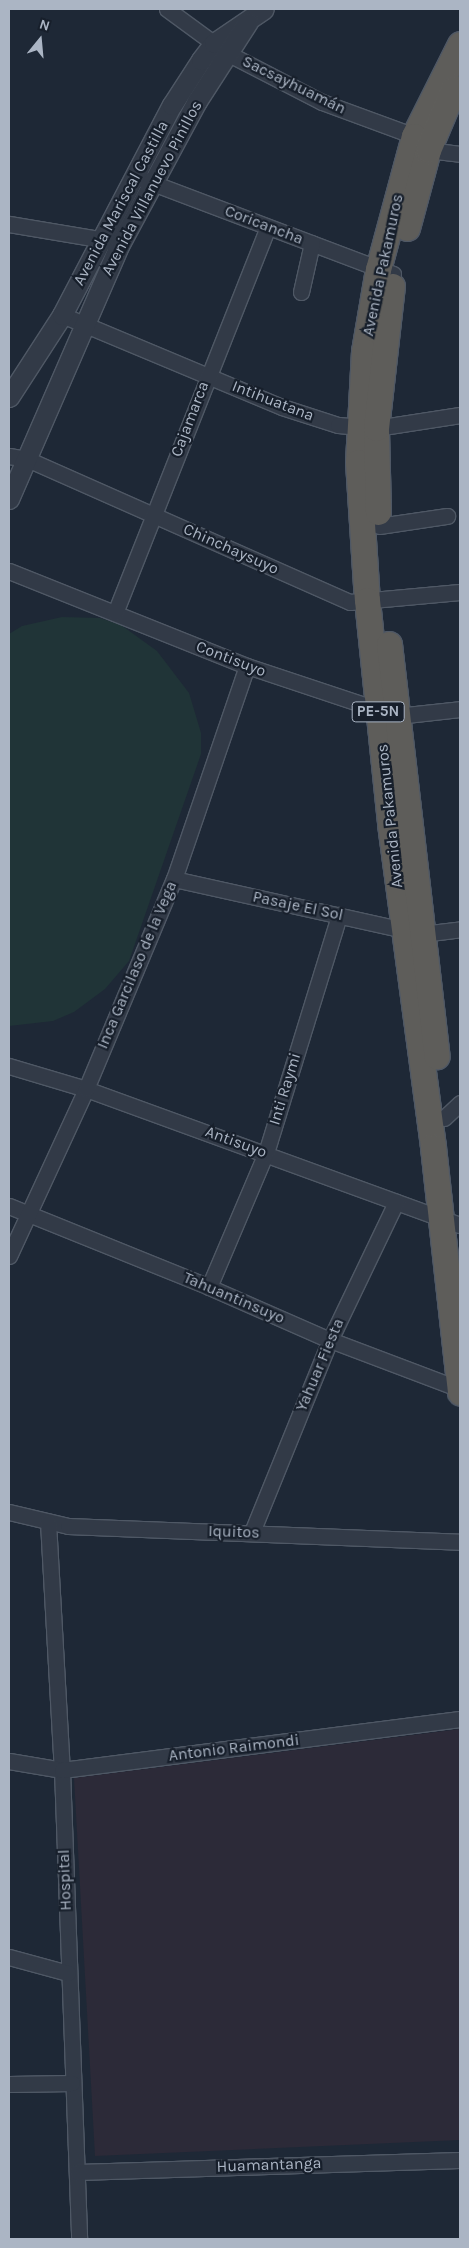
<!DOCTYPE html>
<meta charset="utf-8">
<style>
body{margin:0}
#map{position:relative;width:469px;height:2248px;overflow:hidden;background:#1e2836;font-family:Karla,sans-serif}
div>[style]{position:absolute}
.medical>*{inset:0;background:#2c2a38}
.green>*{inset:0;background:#203437}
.roads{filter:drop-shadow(1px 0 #4f5865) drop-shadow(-1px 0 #4f5865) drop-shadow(0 1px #4f5865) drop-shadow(0 -1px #4f5865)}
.minor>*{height:15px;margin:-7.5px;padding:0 7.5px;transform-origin:7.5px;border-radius:7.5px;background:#323a47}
.tertiary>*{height:19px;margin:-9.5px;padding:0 9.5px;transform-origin:9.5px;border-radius:9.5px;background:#323a47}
.trunk>*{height:25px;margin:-12.5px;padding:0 12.5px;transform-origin:12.5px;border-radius:12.5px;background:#5e5d5a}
span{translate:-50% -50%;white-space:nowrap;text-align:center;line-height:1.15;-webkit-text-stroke:4.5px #171f2b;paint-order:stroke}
.shield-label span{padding:1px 4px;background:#171f2b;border:1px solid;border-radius:4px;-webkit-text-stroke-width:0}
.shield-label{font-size:15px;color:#abb5c4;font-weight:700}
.street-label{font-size:16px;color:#abb5c4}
.frame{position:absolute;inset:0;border:10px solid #abb5c4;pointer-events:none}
.north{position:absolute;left:15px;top:15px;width:50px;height:50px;-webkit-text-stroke:4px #171f2b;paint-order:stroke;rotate:17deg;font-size:14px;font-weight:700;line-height:20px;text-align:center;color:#abb5c4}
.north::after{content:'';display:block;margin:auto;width:18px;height:22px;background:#abb5c4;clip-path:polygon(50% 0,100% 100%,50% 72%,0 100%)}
</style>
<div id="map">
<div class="medical">
<div style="clip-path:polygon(460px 1729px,460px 2140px,95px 2156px,74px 1778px)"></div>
</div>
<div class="green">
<div style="clip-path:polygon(62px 617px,100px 618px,121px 625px,157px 651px,189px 693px,201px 733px,201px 754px,129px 961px,105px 989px,74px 1012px,53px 1021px,9px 1026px,9px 634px,22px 626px)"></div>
</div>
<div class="roads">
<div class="minor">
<div style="left:167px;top:9px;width:74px;rotate:36.3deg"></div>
<div style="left:227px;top:53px;width:107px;rotate:27.3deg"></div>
<div style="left:322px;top:102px;width:104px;rotate:20.2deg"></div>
<div style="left:428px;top:150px;width:32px;rotate:7deg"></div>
<div style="left:134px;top:176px;width:277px;rotate:20.7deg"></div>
<div style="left:9px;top:224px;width:103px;rotate:9.5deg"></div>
<div style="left:301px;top:292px;width:50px;rotate:-77.3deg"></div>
<div style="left:62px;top:315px;width:238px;rotate:22.7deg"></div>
<div style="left:282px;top:407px;width:59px;rotate:17.8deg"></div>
<div style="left:338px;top:425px;width:38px;rotate:5deg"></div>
<div style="left:376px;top:428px;width:85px;rotate:-8.8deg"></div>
<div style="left:9px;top:456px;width:18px;rotate:9deg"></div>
<div style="left:27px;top:459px;width:353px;rotate:23.9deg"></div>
<div style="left:350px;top:602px;width:110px;rotate:-5.2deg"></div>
<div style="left:379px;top:526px;width:69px;rotate:-8.4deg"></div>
<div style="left:9px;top:571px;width:256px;rotate:21.8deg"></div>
<div style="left:247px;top:666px;width:158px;rotate:18.4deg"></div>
<div style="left:397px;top:716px;width:63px;rotate:-6.3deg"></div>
<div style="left:115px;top:613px;width:415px;rotate:-68.4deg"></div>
<div style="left:174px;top:879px;width:254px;rotate:12.5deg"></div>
<div style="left:422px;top:934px;width:38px;rotate:-7deg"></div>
<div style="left:9px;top:1066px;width:80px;rotate:16.6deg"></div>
<div style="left:86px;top:1089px;width:398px;rotate:20deg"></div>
<div style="left:444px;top:1118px;width:22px;rotate:-43deg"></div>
<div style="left:9px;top:1206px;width:216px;rotate:22deg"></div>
<div style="left:209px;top:1287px;width:132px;rotate:23.7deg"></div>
<div style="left:330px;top:1340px;width:139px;rotate:20.7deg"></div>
<div style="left:9px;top:1256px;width:184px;rotate:-65.2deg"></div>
<div style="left:86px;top:1089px;width:228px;rotate:-67.3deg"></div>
<div style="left:174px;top:879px;width:225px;rotate:-71.1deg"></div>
<div style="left:209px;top:1287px;width:146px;rotate:-67deg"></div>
<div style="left:266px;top:1153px;width:249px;rotate:-72.9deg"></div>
<div style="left:9px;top:1512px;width:61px;rotate:13.3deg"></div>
<div style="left:68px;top:1526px;width:392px;rotate:2.3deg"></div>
<div style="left:48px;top:1522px;width:248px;rotate:86.8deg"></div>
<div style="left:62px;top:1770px;width:469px;rotate:87.9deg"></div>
<div style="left:252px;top:1532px;width:207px;rotate:-67.9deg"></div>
<div style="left:330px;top:1340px;width:153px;rotate:-64.4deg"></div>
<div style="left:9px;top:1761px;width:54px;rotate:9.6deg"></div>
<div style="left:62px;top:1770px;width:401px;rotate:-7.3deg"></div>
<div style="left:9px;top:1957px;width:61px;rotate:15.2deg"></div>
<div style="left:9px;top:2084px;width:63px;rotate:-0.9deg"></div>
<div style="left:77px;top:2172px;width:383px;rotate:-1.8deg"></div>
</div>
<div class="tertiary">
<div style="left:9px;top:397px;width:98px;rotate:-57.1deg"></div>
<div style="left:62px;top:315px;width:237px;rotate:-62.4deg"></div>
<div style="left:172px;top:105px;width:54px;rotate:-57.2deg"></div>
<div style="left:201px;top:60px;width:21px;rotate:-53deg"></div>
<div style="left:214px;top:43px;width:60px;rotate:-34.2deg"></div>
<div style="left:9px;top:499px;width:278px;rotate:-66.5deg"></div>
<div style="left:120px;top:244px;width:162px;rotate:-61.7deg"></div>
<div style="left:197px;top:101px;width:94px;rotate:-57.2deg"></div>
</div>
<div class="trunk">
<div style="left:460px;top:44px;width:103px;rotate:116.6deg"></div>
<div style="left:414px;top:136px;width:138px;rotate:105.1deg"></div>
<div style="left:378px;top:269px;width:83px;rotate:99.7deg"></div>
<div style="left:364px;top:351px;width:111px;rotate:93.1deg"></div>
<div style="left:358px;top:462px;width:138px;rotate:86.3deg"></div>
<div style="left:367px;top:600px;width:225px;rotate:84.1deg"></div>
<div style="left:390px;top:824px;width:326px;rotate:82.4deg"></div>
<div style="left:433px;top:1147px;width:247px;rotate:83.7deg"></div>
<div style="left:407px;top:228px;width:81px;rotate:-74.9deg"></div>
<div style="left:428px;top:150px;width:67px;rotate:-67.2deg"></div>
<div style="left:378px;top:512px;width:84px;rotate:-91.4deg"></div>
<div style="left:376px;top:428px;width:143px;rotate:-83.6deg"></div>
<div style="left:389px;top:644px;width:415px;rotate:83.4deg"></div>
</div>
</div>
<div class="shield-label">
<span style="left:378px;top:712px">PE-5N</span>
</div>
<div class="street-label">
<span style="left:294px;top:85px;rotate:26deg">Sacsayhuamán</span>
<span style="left:152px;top:188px;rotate:-62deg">Avenida Villanuevo Pinillos</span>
<span style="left:121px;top:203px;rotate:-62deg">Avenida Mariscal Castilla</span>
<span style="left:264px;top:225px;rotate:21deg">Coricancha</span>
<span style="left:383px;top:265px;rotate:-78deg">Avenida Pakamuros</span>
<span style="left:273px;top:401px;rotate:21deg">Intihuatana</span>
<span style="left:190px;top:419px;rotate:-69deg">Cajamarca</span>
<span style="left:231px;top:549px;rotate:24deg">Chinchaysuyo</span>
<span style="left:231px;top:659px;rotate:21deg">Contisuyo</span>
<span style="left:390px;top:816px;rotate:-96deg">Avenida Pakamuros</span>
<span style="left:298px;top:906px;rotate:12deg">Pasaje El Sol</span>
<span style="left:137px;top:965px;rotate:-67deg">Inca Garcilaso de la Vega</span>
<span style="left:285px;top:1089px;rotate:-73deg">Inti Raymi</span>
<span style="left:236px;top:1142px;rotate:20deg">Antisuyo</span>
<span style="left:234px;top:1298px;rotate:23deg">Tahuantinsuyo</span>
<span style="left:320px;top:1365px;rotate:-67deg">Yahuar Fiesta</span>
<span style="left:234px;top:1532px;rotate:2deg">Iquitos</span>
<span style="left:234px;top:1748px;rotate:-7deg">Antonio Raimondi</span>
<span style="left:65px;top:1880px;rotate:-92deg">Hospital</span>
<span style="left:269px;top:2165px;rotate:-2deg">Huamantanga</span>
</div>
<div class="frame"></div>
<div class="north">N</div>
</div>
